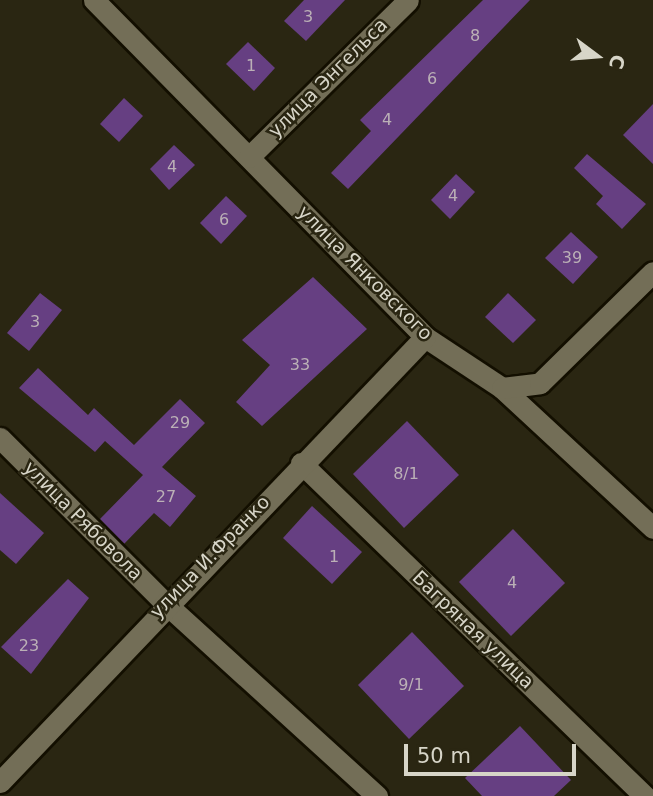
<!DOCTYPE html>
<meta charset="utf-8">
<style>
body{margin:0}
#map{position:relative;width:653px;height:796px;overflow:hidden;background:#2a2612;font-family:"DejaVu Sans",sans-serif}
div>[style]{position:absolute}
.building>*{inset:0;background:#663f82}
.roads{filter:drop-shadow(2px 0 #130f00) drop-shadow(-2px 0 #130f00) drop-shadow(0 2px #130f00) drop-shadow(0 -2px #130f00)}
.minor>*{height:21px;margin:-10.5px;padding:0 10.5px;transform-origin:10.5px;border-radius:10.5px;background:#736e57}
span{translate:-50% -50%;white-space:nowrap;text-align:center;line-height:1.15;-webkit-text-stroke:5px #2a2612;paint-order:stroke}
.number-label{font-size:16px;color:#bbb0b6}
.number-label span{-webkit-text-stroke-width:0}
.street-label{font-size:19px;color:#d7d5c8}
.north{position:absolute;left:562px;top:21px;width:70px;height:70px;-webkit-text-stroke:5px #2a2612;paint-order:stroke;rotate:106deg;font-size:19px;font-weight:700;line-height:28px;text-align:center;color:#d7d5c8}
.north::after{content:'';display:block;margin:auto;width:24px;height:32px;background:#d7d5c8;clip-path:polygon(50% 0,100% 100%,50% 72%,0 100%)}
.scale{position:absolute;left:404px;top:744px;width:172px;height:32px;box-sizing:border-box;border:4px solid #d7d5c8;border-top:0;padding-left:9px;font-size:21px;line-height:24px;white-space:nowrap;color:#d7d5c8;-webkit-text-stroke:5px #2a2612;paint-order:stroke}
</style>
<div id="map">
<div class="building">
<div style="clip-path:polygon(304px 0,345px 0,306px 41px,284px 21px)"></div>
<div style="clip-path:polygon(483px 0,530px 0,348px 189px,331px 173px,371px 131px,360px 120px)"></div>
<div style="clip-path:polygon(248px 42px,275px 68px,254px 91px,226px 64px)"></div>
<div style="clip-path:polygon(124px 98px,143px 116px,119px 142px,100px 124px)"></div>
<div style="clip-path:polygon(653px 104px,653px 164px,623px 135px)"></div>
<div style="clip-path:polygon(174px 145px,195px 165px,169px 190px,150px 169px)"></div>
<div style="clip-path:polygon(587px 154px,646px 204px,622px 229px,596px 204px,603px 196px,574px 168px)"></div>
<div style="clip-path:polygon(456px 174px,475px 192px,450px 219px,431px 200px)"></div>
<div style="clip-path:polygon(226px 196px,247px 216px,221px 244px,200px 223px)"></div>
<div style="clip-path:polygon(571px 232px,598px 257px,573px 284px,545px 258px)"></div>
<div style="clip-path:polygon(313px 277px,367px 329px,262px 426px,236px 402px,270px 365px,242px 340px)"></div>
<div style="clip-path:polygon(40px 293px,62px 310px,29px 351px,7px 333px)"></div>
<div style="clip-path:polygon(508px 293px,536px 320px,513px 343px,485px 317px)"></div>
<div style="clip-path:polygon(38px 368px,88px 415px,94px 408px,134px 445px,180px 399px,205px 423px,162px 467px,196px 496px,170px 527px,154px 513px,124px 544px,100px 519px,143px 475px,105px 441px,95px 452px,19px 388px)"></div>
<div style="clip-path:polygon(407px 421px,459px 475px,404px 528px,353px 474px)"></div>
<div style="clip-path:polygon(0 493px,44px 533px,16px 564px,0 550px)"></div>
<div style="clip-path:polygon(312px 506px,362px 552px,332px 584px,283px 538px)"></div>
<div style="clip-path:polygon(513px 529px,565px 583px,511px 636px,459px 582px)"></div>
<div style="clip-path:polygon(68px 579px,89px 598px,31px 674px,1px 647px)"></div>
<div style="clip-path:polygon(412px 632px,464px 686px,409px 739px,358px 685px)"></div>
<div style="clip-path:polygon(520px 726px,571px 780px,554px 796px,482px 796px,465px 778px)"></div>
</div>
<div class="roads">
<div class="minor">
<div style="left:94px;top:0;width:472px;rotate:45.5deg"></div>
<div style="left:425px;top:337px;width:92px;rotate:33.5deg"></div>
<div style="left:502px;top:388px;width:206px;rotate:42.8deg"></div>
<div style="left:249px;top:157px;width:223px;rotate:-44.6deg"></div>
<div style="left:502px;top:388px;width:38px;rotate:-7deg"></div>
<div style="left:540px;top:383px;width:158px;rotate:-44.5deg"></div>
<div style="left:0;top:438px;width:233px;rotate:45deg"></div>
<div style="left:165px;top:603px;width:287px;rotate:42.3deg"></div>
<div style="left:301px;top:463px;width:479px;rotate:44.1deg"></div>
<div style="left:0;top:782px;width:615px;rotate:-46.32deg"></div>
</div>
</div>
<div class="number-label">
<span style="left:308px;top:17px">3</span>
<span style="left:475px;top:36px">8</span>
<span style="left:251px;top:66px">1</span>
<span style="left:432px;top:79px">6</span>
<span style="left:387px;top:120px">4</span>
<span style="left:172px;top:167px">4</span>
<span style="left:453px;top:196px">4</span>
<span style="left:224px;top:220px">6</span>
<span style="left:572px;top:258px">39</span>
<span style="left:35px;top:322px">3</span>
<span style="left:300px;top:365px">33</span>
<span style="left:180px;top:423px">29</span>
<span style="left:406px;top:474px">8/1</span>
<span style="left:166px;top:497px">27</span>
<span style="left:334px;top:557px">1</span>
<span style="left:512px;top:583px">4</span>
<span style="left:29px;top:646px">23</span>
<span style="left:411px;top:685px">9/1</span>
</div>
<div class="street-label">
<span style="left:328px;top:78px;rotate:-45deg">улица Энгельса</span>
<span style="left:365px;top:273px;rotate:45deg">улица Янковского</span>
<span style="left:83px;top:521px;rotate:45deg">улица Рябовола</span>
<span style="left:210px;top:557px;rotate:-46deg">улица И.Франко</span>
<span style="left:473px;top:630px;rotate:44deg">Багряная улица</span>
</div>
<div class="north">С</div>
<div class="scale">50 m</div>
</div>
